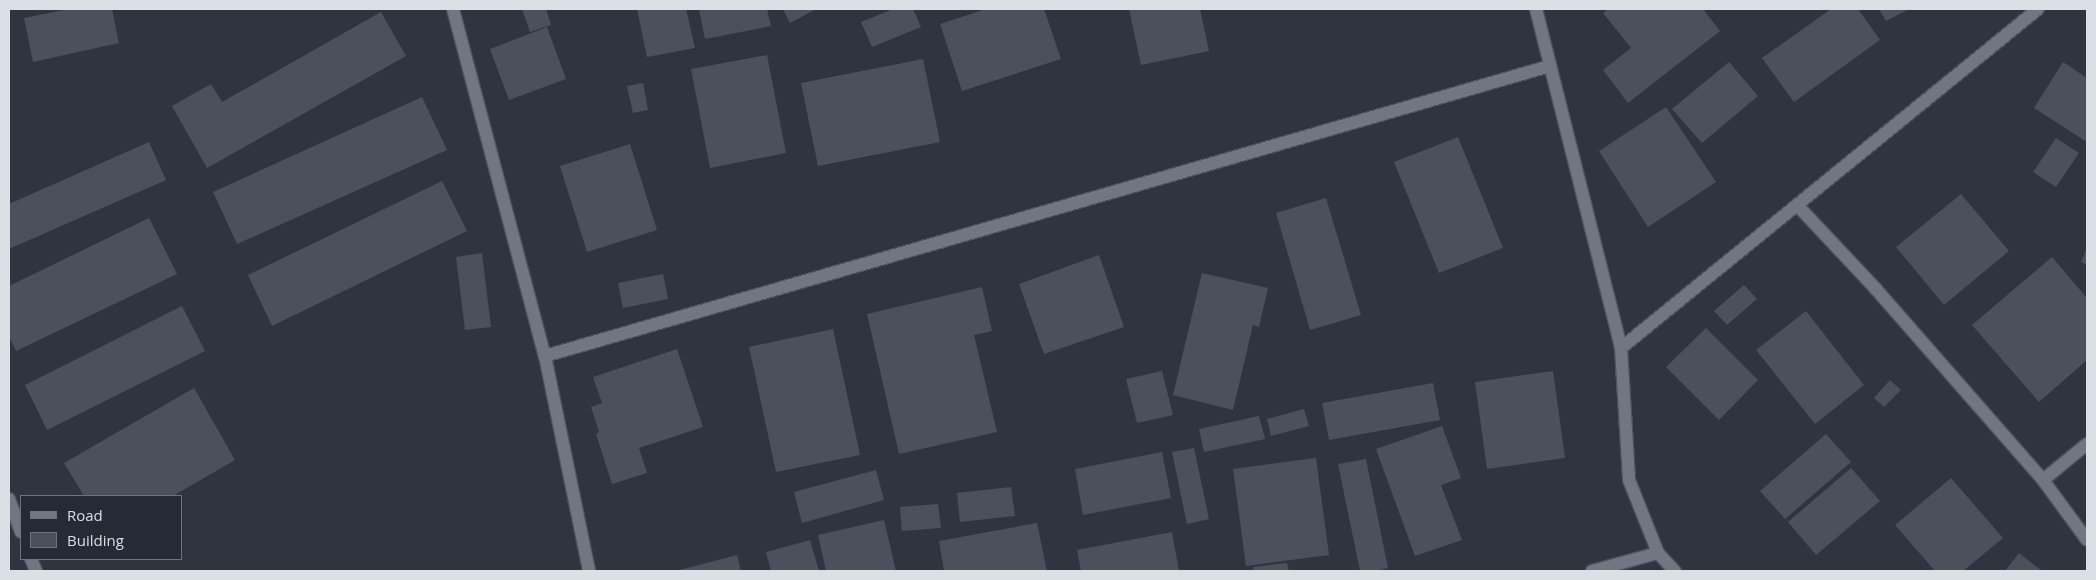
<!DOCTYPE html>
<style>
body{margin:0}
#map{position:relative;width:2096px;height:580px;overflow:hidden;background:#2f343f;font-family:"Open Sans",sans-serif}
div>[style]{position:absolute}
.building>*{inset:0;background:#4b515c}
.roads{filter:drop-shadow(1px 0 #4e525b) drop-shadow(-1px 0 #4e525b) drop-shadow(0 1px #4e525b) drop-shadow(0 -1px #4e525b)}
.minor>*{height:12px;margin:-6px;padding:0 6px;transform-origin:6px;border-radius:6px;background:#707682}
span{translate:-50% -50%;white-space:nowrap;text-align:center;line-height:1.15;-webkit-text-stroke:4px #252a34;paint-order:stroke}
.frame{position:absolute;inset:0;border:10px solid #dbdfe6;pointer-events:none}
.legend{position:absolute;left:20px;top:495px;width:162px;height:65px;box-sizing:border-box;background:#252a34;border:1px solid #6e727b;margin:0;padding:6px 9px;list-style:none;font-size:15px;color:#dbdfe6}
.legend li{display:flex;align-items:center;gap:10px;height:25px}
.legend b{width:25px;border:1px solid #6e727b}
</style>
<div id="map">
<div class="building">
<div style="clip-path:polygon(69px 9px,112px 9px,119px 43px,33px 62px,24px 18px)"></div>
<div style="clip-path:polygon(522px 9px,546px 9px,551px 25px,530px 32px)"></div>
<div style="clip-path:polygon(637px 9px,686px 9px,695px 48px,647px 57px)"></div>
<div style="clip-path:polygon(699px 9px,767px 9px,771px 26px,705px 39px)"></div>
<div style="clip-path:polygon(783px 9px,816px 9px,790px 23px)"></div>
<div style="clip-path:polygon(893px 9px,913px 9px,921px 27px,872px 47px,861px 22px)"></div>
<div style="clip-path:polygon(986px 9px,1044px 9px,1061px 59px,962px 91px,940px 24px)"></div>
<div style="clip-path:polygon(1129px 9px,1200px 9px,1209px 51px,1141px 65px)"></div>
<div style="clip-path:polygon(1608px 9px,1703px 9px,1720px 31px,1628px 103px,1603px 70px,1631px 48px,1603px 13px)"></div>
<div style="clip-path:polygon(1831px 9px,1858px 9px,1880px 40px,1794px 102px,1762px 58px)"></div>
<div style="clip-path:polygon(1879px 9px,1909px 9px,1886px 21px)"></div>
<div style="clip-path:polygon(381px 12px,406px 56px,207px 168px,172px 106px,211px 84px,222px 102px)"></div>
<div style="clip-path:polygon(547px 27px,566px 79px,509px 100px,490px 49px)"></div>
<div style="clip-path:polygon(767px 55px,786px 153px,710px 168px,691px 69px)"></div>
<div style="clip-path:polygon(923px 59px,940px 142px,818px 166px,801px 83px)"></div>
<div style="clip-path:polygon(1729px 62px,1758px 96px,1702px 143px,1672px 109px)"></div>
<div style="clip-path:polygon(2063px 62px,2087px 78px,2087px 142px,2034px 108px)"></div>
<div style="clip-path:polygon(643px 83px,648px 110px,633px 113px,627px 86px)"></div>
<div style="clip-path:polygon(422px 97px,447px 150px,237px 244px,213px 192px)"></div>
<div style="clip-path:polygon(1666px 107px,1716px 182px,1648px 227px,1599px 151px)"></div>
<div style="clip-path:polygon(1458px 137px,1503px 248px,1439px 273px,1394px 162px)"></div>
<div style="clip-path:polygon(2056px 138px,2079px 153px,2056px 187px,2033px 172px)"></div>
<div style="clip-path:polygon(149px 142px,166px 180px,9px 249px,9px 204px)"></div>
<div style="clip-path:polygon(630px 144px,657px 230px,587px 252px,560px 166px)"></div>
<div style="clip-path:polygon(442px 181px,467px 231px,272px 326px,248px 275px)"></div>
<div style="clip-path:polygon(1961px 194px,2009px 251px,1944px 305px,1896px 247px)"></div>
<div style="clip-path:polygon(1326px 198px,1361px 315px,1310px 330px,1276px 213px)"></div>
<div style="clip-path:polygon(149px 218px,177px 274px,16px 351px,9px 336px,9px 286px)"></div>
<div style="clip-path:polygon(2087px 248px,2087px 265px,2081px 262px)"></div>
<div style="clip-path:polygon(482px 253px,491px 327px,465px 330px,456px 257px)"></div>
<div style="clip-path:polygon(1099px 255px,1124px 327px,1044px 354px,1019px 284px)"></div>
<div style="clip-path:polygon(2052px 257px,2087px 298px,2087px 360px,2039px 402px,1972px 325px)"></div>
<div style="clip-path:polygon(1202px 273px,1268px 288px,1259px 327px,1253px 325px,1233px 410px,1173px 395px)"></div>
<div style="clip-path:polygon(663px 274px,668px 299px,623px 308px,618px 283px)"></div>
<div style="clip-path:polygon(1744px 285px,1757px 299px,1727px 325px,1714px 311px)"></div>
<div style="clip-path:polygon(982px 287px,992px 331px,974px 335px,997px 432px,899px 454px,867px 314px)"></div>
<div style="clip-path:polygon(182px 306px,205px 351px,47px 430px,25px 385px)"></div>
<div style="clip-path:polygon(1806px 311px,1864px 385px,1815px 424px,1756px 350px)"></div>
<div style="clip-path:polygon(1706px 328px,1758px 380px,1719px 420px,1666px 367px)"></div>
<div style="clip-path:polygon(833px 329px,860px 455px,776px 472px,749px 347px)"></div>
<div style="clip-path:polygon(677px 349px,703px 427px,639px 448px,647px 473px,612px 484px,596px 434px,599px 432px,591px 407px,602px 403px,593px 377px)"></div>
<div style="clip-path:polygon(1162px 371px,1173px 415px,1137px 423px,1126px 379px)"></div>
<div style="clip-path:polygon(1553px 371px,1565px 458px,1487px 469px,1475px 382px)"></div>
<div style="clip-path:polygon(1890px 380px,1901px 390px,1884px 407px,1874px 398px)"></div>
<div style="clip-path:polygon(1433px 383px,1440px 420px,1329px 440px,1322px 403px)"></div>
<div style="clip-path:polygon(194px 388px,235px 460px,173px 496px,84px 496px,64px 463px)"></div>
<div style="clip-path:polygon(1304px 409px,1309px 426px,1271px 436px,1267px 419px)"></div>
<div style="clip-path:polygon(1259px 416px,1265px 439px,1204px 452px,1199px 429px)"></div>
<div style="clip-path:polygon(1442px 426px,1461px 478px,1441px 485px,1462px 540px,1415px 556px,1376px 449px)"></div>
<div style="clip-path:polygon(1826px 434px,1851px 462px,1785px 519px,1760px 491px)"></div>
<div style="clip-path:polygon(1194px 448px,1209px 519px,1187px 524px,1172px 452px)"></div>
<div style="clip-path:polygon(1162px 452px,1171px 498px,1083px 515px,1075px 469px)"></div>
<div style="clip-path:polygon(1316px 458px,1329px 555px,1246px 566px,1233px 469px)"></div>
<div style="clip-path:polygon(1366px 459px,1388px 568px,1374px 571px,1360px 571px,1338px 464px)"></div>
<div style="clip-path:polygon(1851px 468px,1880px 501px,1816px 555px,1788px 522px)"></div>
<div style="clip-path:polygon(876px 470px,884px 500px,802px 523px,794px 492px)"></div>
<div style="clip-path:polygon(1951px 478px,2003px 538px,1963px 571px,1935px 571px,1895px 525px)"></div>
<div style="clip-path:polygon(1011px 487px,1015px 516px,960px 522px,957px 493px)"></div>
<div style="clip-path:polygon(938px 504px,941px 528px,902px 531px,900px 507px)"></div>
<div style="clip-path:polygon(884px 520px,896px 571px,826px 571px,818px 535px)"></div>
<div style="clip-path:polygon(1037px 523px,1047px 571px,944px 571px,939px 541px)"></div>
<div style="clip-path:polygon(1172px 532px,1179px 571px,1081px 571px,1077px 550px)"></div>
<div style="clip-path:polygon(810px 540px,819px 571px,771px 571px,766px 552px)"></div>
<div style="clip-path:polygon(2019px 553px,2042px 571px,2005px 571px)"></div>
<div style="clip-path:polygon(737px 555px,741px 571px,676px 571px)"></div>
<div style="clip-path:polygon(1287px 563px,1289px 571px,1254px 571px,1253px 567px)"></div>
</div>
<div class="roads">
<div class="minor">
<div style="left:453px;top:9px;width:359px;rotate:75.2deg"></div>
<div style="left:545px;top:356px;width:219px;rotate:78.4deg"></div>
<div style="left:1536px;top:9px;width:349px;rotate:75.9deg"></div>
<div style="left:1621px;top:348px;width:132px;rotate:86.5deg"></div>
<div style="left:1629px;top:480px;width:79px;rotate:68.3deg"></div>
<div style="left:1658px;top:553px;width:25px;rotate:47deg"></div>
<div style="left:1797px;top:205px;width:114px;rotate:46.8deg"></div>
<div style="left:1875px;top:288px;width:255px;rotate:48.8deg"></div>
<div style="left:2043px;top:480px;width:74px;rotate:53.7deg"></div>
<div style="left:1621px;top:348px;width:537px;rotate:-39.11deg"></div>
<div style="left:545px;top:356px;width:1046px;rotate:-16.1deg"></div>
<div style="left:2043px;top:480px;width:57px;rotate:-39.3deg"></div>
<div style="left:9px;top:499px;width:35px;rotate:70deg"></div>
<div style="left:31px;top:559px;width:13px;rotate:67deg"></div>
<div style="left:1592px;top:571px;width:68px;rotate:-15.3deg"></div>
</div>
</div>
<div class="frame"></div>
<ul class="legend">
<li><b style="height:6px;background:#707682"></b>Road</li>
<li><b style="height:14px;background:#4b515c"></b>Building</li>
</ul>
</div>
